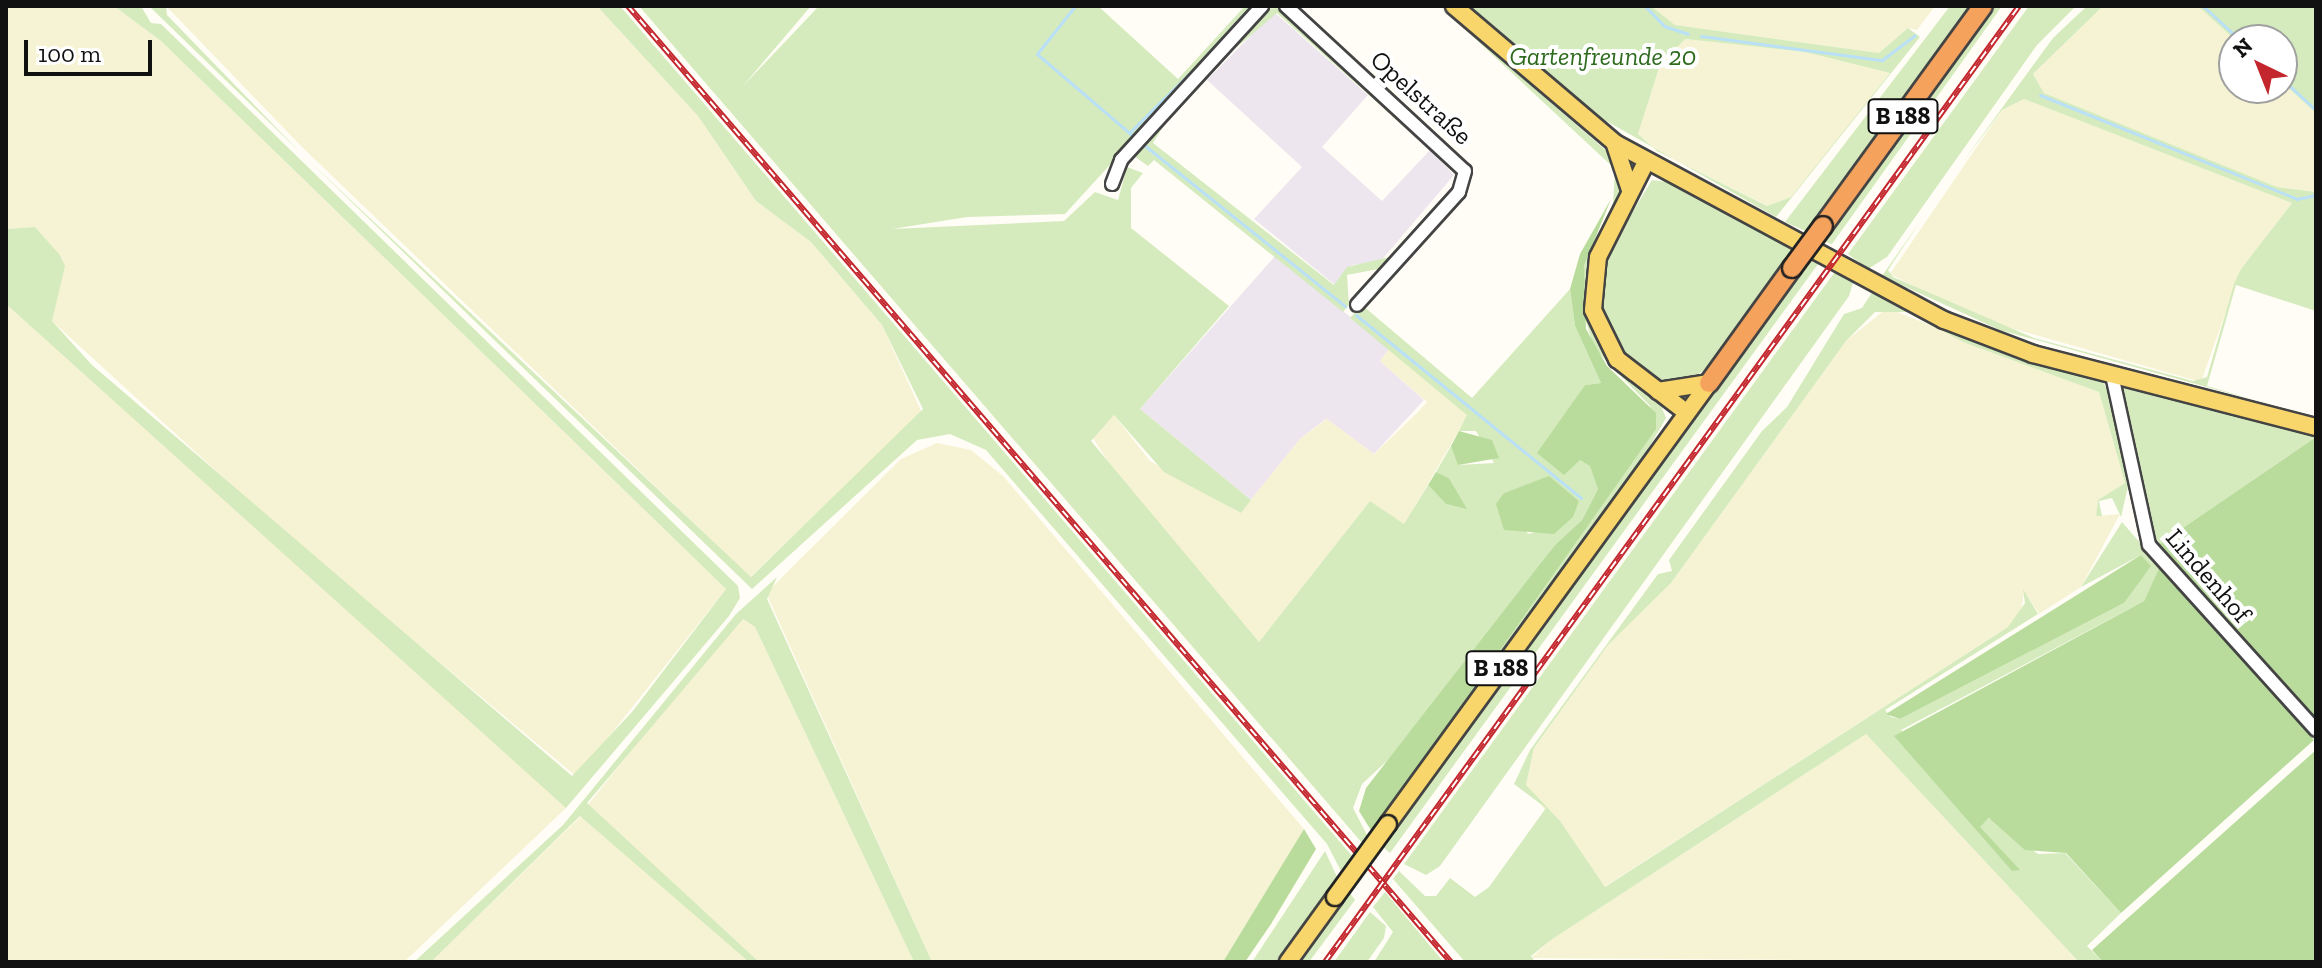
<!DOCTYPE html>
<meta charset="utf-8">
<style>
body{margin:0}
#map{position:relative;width:2322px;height:968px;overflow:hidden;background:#fffdf5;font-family:"Zilla Slab",serif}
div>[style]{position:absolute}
.industrial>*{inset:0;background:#eee6ef}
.farmland>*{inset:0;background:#f6f3d4}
.green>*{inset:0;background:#d5ebbd}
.forest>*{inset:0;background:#b9dc9c}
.stream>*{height:3px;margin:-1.5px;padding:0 1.5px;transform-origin:1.5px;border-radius:1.5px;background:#b9e0f7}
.roads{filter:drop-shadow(2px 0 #444) drop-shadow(-2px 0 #444) drop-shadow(0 2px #444) drop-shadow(0 -2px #444)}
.minor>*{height:12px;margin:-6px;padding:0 6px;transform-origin:6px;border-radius:6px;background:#fff}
.major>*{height:16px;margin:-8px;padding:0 8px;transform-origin:8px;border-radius:8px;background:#f9d66b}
.highway>*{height:18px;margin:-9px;padding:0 9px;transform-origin:9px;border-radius:9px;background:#f5a25d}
.rail>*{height:6px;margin-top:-3px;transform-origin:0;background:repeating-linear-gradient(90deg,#fff 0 9px,#c4262e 0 18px);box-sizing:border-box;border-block:2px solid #c4262e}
.bridges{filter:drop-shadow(2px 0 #222) drop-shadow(-2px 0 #222) drop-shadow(0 2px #222) drop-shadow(0 -2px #222)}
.major-bridge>*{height:16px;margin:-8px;padding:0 8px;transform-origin:8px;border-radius:8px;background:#f9d66b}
.highway-bridge>*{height:18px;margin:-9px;padding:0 9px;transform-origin:9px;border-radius:9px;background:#f5a25d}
span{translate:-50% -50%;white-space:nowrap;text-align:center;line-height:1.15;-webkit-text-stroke:8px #fff;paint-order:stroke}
.shield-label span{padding:2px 6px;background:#fff;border:2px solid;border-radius:6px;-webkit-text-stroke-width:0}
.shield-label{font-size:24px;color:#111;font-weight:700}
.park-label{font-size:26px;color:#2f6b1f;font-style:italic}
.street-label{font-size:26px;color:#111}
.frame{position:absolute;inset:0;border:8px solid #111;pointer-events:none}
.north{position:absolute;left:2218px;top:24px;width:80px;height:80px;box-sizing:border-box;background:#fff;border:2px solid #a0a0a0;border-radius:50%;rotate:317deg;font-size:22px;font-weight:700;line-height:32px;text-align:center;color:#111}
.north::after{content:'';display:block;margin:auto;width:28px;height:36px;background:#c4262e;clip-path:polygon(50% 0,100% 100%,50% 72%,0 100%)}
.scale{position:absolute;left:24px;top:40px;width:128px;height:36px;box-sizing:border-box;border:4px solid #111;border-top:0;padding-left:10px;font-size:24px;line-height:28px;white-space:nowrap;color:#111;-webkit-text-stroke:6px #fff;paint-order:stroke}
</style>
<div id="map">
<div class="industrial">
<div style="clip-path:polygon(1274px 12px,1368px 95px,1322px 147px,1382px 201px,1430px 150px,1454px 175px,1380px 262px,1352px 265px,1335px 285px,1254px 219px,1302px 167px,1207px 80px)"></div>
<div style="clip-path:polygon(1276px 255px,1389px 349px,1380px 361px,1424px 400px,1374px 454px,1326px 419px,1301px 438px,1251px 500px,1140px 409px)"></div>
</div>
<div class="farmland">
<div style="clip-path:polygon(6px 6px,114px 6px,161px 41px,726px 589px,577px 777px,281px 530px,52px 321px,63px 259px,35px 227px,6px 229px)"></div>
<div style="clip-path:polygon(166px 6px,597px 6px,698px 116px,756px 201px,811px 242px,882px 325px,922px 413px,750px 577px,302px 147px)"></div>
<div style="clip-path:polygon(1651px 6px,1935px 6px,1917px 30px,1908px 28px,1879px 53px,1675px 25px)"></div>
<div style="clip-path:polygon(2103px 6px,2198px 6px,2235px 40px,2234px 88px,2282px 88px,2282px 82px,2316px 113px,2316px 192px,2277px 187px,2044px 93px,2033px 74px)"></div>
<div style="clip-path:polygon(1684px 39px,1805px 52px,1890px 73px,1791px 197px,1768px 206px,1657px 151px,1638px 134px,1660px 65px)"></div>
<div style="clip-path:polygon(2024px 99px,2292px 203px,2241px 269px,2201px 382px,1979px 319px,1890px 274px,2002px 110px)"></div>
<div style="clip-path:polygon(6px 304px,563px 803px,566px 808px,404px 962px,6px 962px)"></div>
<div style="clip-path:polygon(1887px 308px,2099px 392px,2125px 483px,2098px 500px,2096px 516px,2120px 514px,2081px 587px,2039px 614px,2024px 591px,2021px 613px,2008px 627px,1604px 887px,1526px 785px,1534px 748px,1608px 645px,1671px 583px,1846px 341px)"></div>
<div style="clip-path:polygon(1389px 349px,1468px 415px,1404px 525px,1370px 501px,1259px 642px,1132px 499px,1091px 435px,1114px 415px,1150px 461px,1240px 513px,1301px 438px,1327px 419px,1374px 454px,1416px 414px,1427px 402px,1380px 361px)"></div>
<div style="clip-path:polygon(937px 443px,971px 450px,1003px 476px,1304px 829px,1223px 962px,932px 962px,766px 593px,901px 459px)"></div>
<div style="clip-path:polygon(743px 619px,755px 627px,914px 962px,759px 962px,587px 806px,732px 623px)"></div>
<div style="clip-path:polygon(1866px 734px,2079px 962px,1531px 958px,1551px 940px)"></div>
<div style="clip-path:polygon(581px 816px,595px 826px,749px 962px,431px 962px)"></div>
</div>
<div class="green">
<div style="clip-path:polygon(114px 6px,141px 6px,151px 23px,161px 24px,738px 586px,740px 598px,729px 616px,566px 808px,6px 304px,6px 229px,35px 227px,60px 255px,65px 266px,52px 321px,92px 365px,572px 776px,632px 712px,726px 589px,161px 41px)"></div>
<div style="clip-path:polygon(166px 6px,167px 15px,299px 151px,150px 7px)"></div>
<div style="clip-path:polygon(597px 6px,620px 6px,1353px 857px,1342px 873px,1327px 844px,986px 450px,950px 434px,917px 440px,752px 589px,306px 158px,751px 577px,923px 409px,882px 325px,811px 242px,756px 201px,698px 116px)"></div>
<div style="clip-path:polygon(evenodd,639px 6px,811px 6px,742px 87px,819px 6px,1098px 6px,1178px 79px,1245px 6px,1255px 6px,1065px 214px,967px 217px,892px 229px,1064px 221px,1095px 192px,1118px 200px,1127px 167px,1143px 173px,1131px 188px,1131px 228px,1229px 306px,1140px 409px,1251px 500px,1241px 513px,1164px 472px,1114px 415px,1091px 441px,1259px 642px,1370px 501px,1404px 524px,1428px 485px,1446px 504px,1466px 508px,1449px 478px,1436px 472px,1451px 446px,1459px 465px,1494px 463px,1476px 431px,1459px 431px,1467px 415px,1350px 318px,1362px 305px,1472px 398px,1570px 289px,1575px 326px,1601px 383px,1585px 385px,1559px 426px,1598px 476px,1598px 489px,1582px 520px,1555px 545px,1403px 746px,1362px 784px,1353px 808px,1368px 837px,1363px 844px,639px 6px,1549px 477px,1579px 501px,1544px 530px,1528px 534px,1504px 493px,1549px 477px)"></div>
<div style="clip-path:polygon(1440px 6px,1619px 162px,1624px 181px,1589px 266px,1587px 310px,1608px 360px,1660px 403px,1666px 418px,1633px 475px,1382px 818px,1656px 428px,1650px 406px,1594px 348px,1582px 308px,1584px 266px,1613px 203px,1615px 169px)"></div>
<div style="clip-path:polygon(evenodd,1469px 6px,1651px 6px,1675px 25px,1879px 53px,1908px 28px,1920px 37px,1776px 217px,1594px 114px,1469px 6px,1685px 39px,1805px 52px,1890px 73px,1791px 197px,1767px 206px,1657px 151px,1638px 134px,1660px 65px,1685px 39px)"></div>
<div style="clip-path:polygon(1950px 6px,1976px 6px,1808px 232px,1785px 222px)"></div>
<div style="clip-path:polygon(1991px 6px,2002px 6px,1832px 244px,1823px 241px)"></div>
<div style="clip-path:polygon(2029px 6px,2076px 6px,2037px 45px,1887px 257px,1868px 269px,1848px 254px)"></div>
<div style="clip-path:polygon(2087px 6px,2103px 6px,2033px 74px,2044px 93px,2277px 187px,2316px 192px,2316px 311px,2236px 285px,2207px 386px,2261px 402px,2000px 330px,1882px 276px,1921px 220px,1888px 270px,1893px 277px,2034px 338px,2193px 381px,2207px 377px,2234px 284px,2241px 269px,2292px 203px,2024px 99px,2002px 110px,1962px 163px,2053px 38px)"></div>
<div style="clip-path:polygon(2198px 6px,2316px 6px,2316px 113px,2282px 82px,2282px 40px,2235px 40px)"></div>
<div style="clip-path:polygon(1278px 8px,1398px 117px,1397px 120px,1277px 13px,1236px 48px,1265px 9px)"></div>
<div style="clip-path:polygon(1170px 116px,1153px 143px,1334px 285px,1347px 267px,1393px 256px,1383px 268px,1347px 275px,1349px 305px,1343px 312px,1154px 160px,1148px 166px,1134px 156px)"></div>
<div style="clip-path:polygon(1652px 180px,1675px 183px,1798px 247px,1712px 363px,1690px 381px,1665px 384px,1621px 352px,1599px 304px,1603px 261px)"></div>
<div style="clip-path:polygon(1813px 255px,1821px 260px,1390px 853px,1382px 846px,1400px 818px)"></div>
<div style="clip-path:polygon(1837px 269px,1854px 280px,1849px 296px,1440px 866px,1426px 875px,1404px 864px)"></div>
<div style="clip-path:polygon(1873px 291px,2097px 375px,2107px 388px,2129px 482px,2121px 517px,2112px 498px,2099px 501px,2102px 516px,2096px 516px,2098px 500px,2125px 483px,2099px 392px,1963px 342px,1909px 312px,1875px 312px,1846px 341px,1671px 583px,1608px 645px,1534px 748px,1526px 785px,1560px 821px,1605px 887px,2008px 627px,2025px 603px,2023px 589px,2038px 614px,1885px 710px,1891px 717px,1900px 719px,2124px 603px,2141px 555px,2081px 587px,2122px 522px,2160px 566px,2144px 601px,1901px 730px,1979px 827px,1990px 818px,2038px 854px,2065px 853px,2121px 913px,2087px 946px,2103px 962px,2079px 962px,1866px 734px,1551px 940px,1531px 956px,1535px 962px,1465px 962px,1393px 879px,1399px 871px,1425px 896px,1436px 896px,1450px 878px,1475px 897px,1489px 887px,1546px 808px,1514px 784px,1530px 750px,1658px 574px,1672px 571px,1669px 560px,1762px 431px,1787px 407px,1844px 314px,1862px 308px)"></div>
<div style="clip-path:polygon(2120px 385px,2316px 431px,2316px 437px,2155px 547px)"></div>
<div style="clip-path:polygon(777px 577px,767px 599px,932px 962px,914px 962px,755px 627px,743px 619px,587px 803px,759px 962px,749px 962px,580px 816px,431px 962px,414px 962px,563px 825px,736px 614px)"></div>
<div style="clip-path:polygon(1325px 851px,1338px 879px,1322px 903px,1281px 962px,1252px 962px)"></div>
<div style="clip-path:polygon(1349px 892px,1355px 900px,1309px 962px,1294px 962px)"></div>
<div style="clip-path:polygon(1385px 892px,1442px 960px,1444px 962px,1374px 962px,1393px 932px,1373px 907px)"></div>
<div style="clip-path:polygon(1370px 912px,1386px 926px,1384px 938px,1367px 962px,1334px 962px)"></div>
</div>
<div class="forest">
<div style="clip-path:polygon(1611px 199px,1584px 266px,1586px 329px,1607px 366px,1656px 413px,1656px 429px,1372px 832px,1359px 811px,1366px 788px,1555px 545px,1582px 520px,1598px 489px,1590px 466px,1580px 460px,1564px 475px,1537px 453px,1585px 385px,1601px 383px,1575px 326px,1570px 289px,1580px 254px)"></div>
<div style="clip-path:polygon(1459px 431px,1492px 440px,1499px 458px,1458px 465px,1451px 446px)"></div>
<div style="clip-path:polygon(2316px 437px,2316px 722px,2155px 547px)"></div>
<div style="clip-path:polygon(1436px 472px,1449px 478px,1467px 509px,1446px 504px,1428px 485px)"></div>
<div style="clip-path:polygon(1549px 476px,1579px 501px,1573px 517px,1554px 534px,1504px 530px,1496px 504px,1504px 493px)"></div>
<div style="clip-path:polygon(2141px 555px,2151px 566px,2124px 603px,1900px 719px,1886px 714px)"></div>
<div style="clip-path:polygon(2160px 566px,2314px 740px,2121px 913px,2066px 853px,2025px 850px,1989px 818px,1980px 827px,2020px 870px,2012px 871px,1894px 736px,2144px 601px)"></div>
<div style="clip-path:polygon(2316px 750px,2316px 962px,2103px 962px,2092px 950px)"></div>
<div style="clip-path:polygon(1304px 829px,1316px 849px,1271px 924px,1245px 962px,1223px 962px)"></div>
</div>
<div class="stream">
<div style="left:1075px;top:6px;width:61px;rotate:128.4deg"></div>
<div style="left:1037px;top:54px;width:125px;rotate:40.5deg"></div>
<div style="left:1645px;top:6px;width:28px;rotate:46deg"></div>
<div style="left:1664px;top:26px;width:25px;rotate:18deg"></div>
<div style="left:2203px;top:6px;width:50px;rotate:42.6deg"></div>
<div style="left:1701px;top:36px;width:183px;rotate:7.6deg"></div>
<div style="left:1882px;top:60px;width:41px;rotate:-37.1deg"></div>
<div style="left:1203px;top:59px;width:72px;rotate:-47.8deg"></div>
<div style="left:2282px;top:79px;width:46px;rotate:42.4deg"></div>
<div style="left:2040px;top:95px;width:277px;rotate:22deg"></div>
<div style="left:2297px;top:199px;width:19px;rotate:-12deg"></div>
<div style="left:1129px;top:133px;width:91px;rotate:-44.6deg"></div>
<div style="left:1144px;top:145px;width:258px;rotate:38.7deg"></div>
<div style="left:1356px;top:315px;width:290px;rotate:39.1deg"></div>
</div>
<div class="roads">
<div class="minor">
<div style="left:1286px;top:6px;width:243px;rotate:42.7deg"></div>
<div style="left:1465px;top:171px;width:22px;rotate:106deg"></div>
<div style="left:1459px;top:192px;width:152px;rotate:132.1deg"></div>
<div style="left:1112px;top:184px;width:26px;rotate:-69deg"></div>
<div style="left:1121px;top:160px;width:209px;rotate:-47.5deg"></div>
<div style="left:2112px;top:375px;width:174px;rotate:77.7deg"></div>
<div style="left:2149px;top:545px;width:249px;rotate:47.9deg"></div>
</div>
<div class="major">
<div style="left:1454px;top:6px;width:211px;rotate:40.4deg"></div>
<div style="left:1615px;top:143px;width:374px;rotate:28.3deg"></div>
<div style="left:1944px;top:320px;width:95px;rotate:20.9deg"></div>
<div style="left:2033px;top:354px;width:292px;rotate:14.5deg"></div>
<div style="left:1615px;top:145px;width:47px;rotate:71.6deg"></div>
<div style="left:1646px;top:162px;width:106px;rotate:116.8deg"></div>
<div style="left:1598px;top:257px;width:53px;rotate:95.4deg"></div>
<div style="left:1593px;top:310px;width:55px;rotate:63.9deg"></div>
<div style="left:1617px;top:359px;width:88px;rotate:37.6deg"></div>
<div style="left:1658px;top:391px;width:52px;rotate:-8.9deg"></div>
<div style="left:1388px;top:824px;width:545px;rotate:-53.95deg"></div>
<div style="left:1288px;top:962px;width:80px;rotate:-54.1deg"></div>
</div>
<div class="highway">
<div style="left:1823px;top:226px;width:272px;rotate:-54deg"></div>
<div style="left:1709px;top:383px;width:142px;rotate:-54.2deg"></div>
</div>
</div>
<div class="rail">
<div style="left:628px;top:6px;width:1261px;rotate:49.28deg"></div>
<div style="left:1325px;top:962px;width:1181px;rotate:-54.02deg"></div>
</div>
<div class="bridges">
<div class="major-bridge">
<div style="left:1335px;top:897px;width:90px;rotate:-54deg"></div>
</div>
<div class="highway-bridge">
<div style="left:1792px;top:268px;width:52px;rotate:-53.6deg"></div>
</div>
</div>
<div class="shield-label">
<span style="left:1903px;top:116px">B 188</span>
<span style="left:1501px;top:668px">B 188</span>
</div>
<div class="park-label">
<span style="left:1603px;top:57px">Gartenfreunde 20</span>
</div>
<div class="street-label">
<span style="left:1421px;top:98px;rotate:42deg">Opelstraße</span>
<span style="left:2208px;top:576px;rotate:49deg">Lindenhof</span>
</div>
<div class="frame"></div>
<div class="north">N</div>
<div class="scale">100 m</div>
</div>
